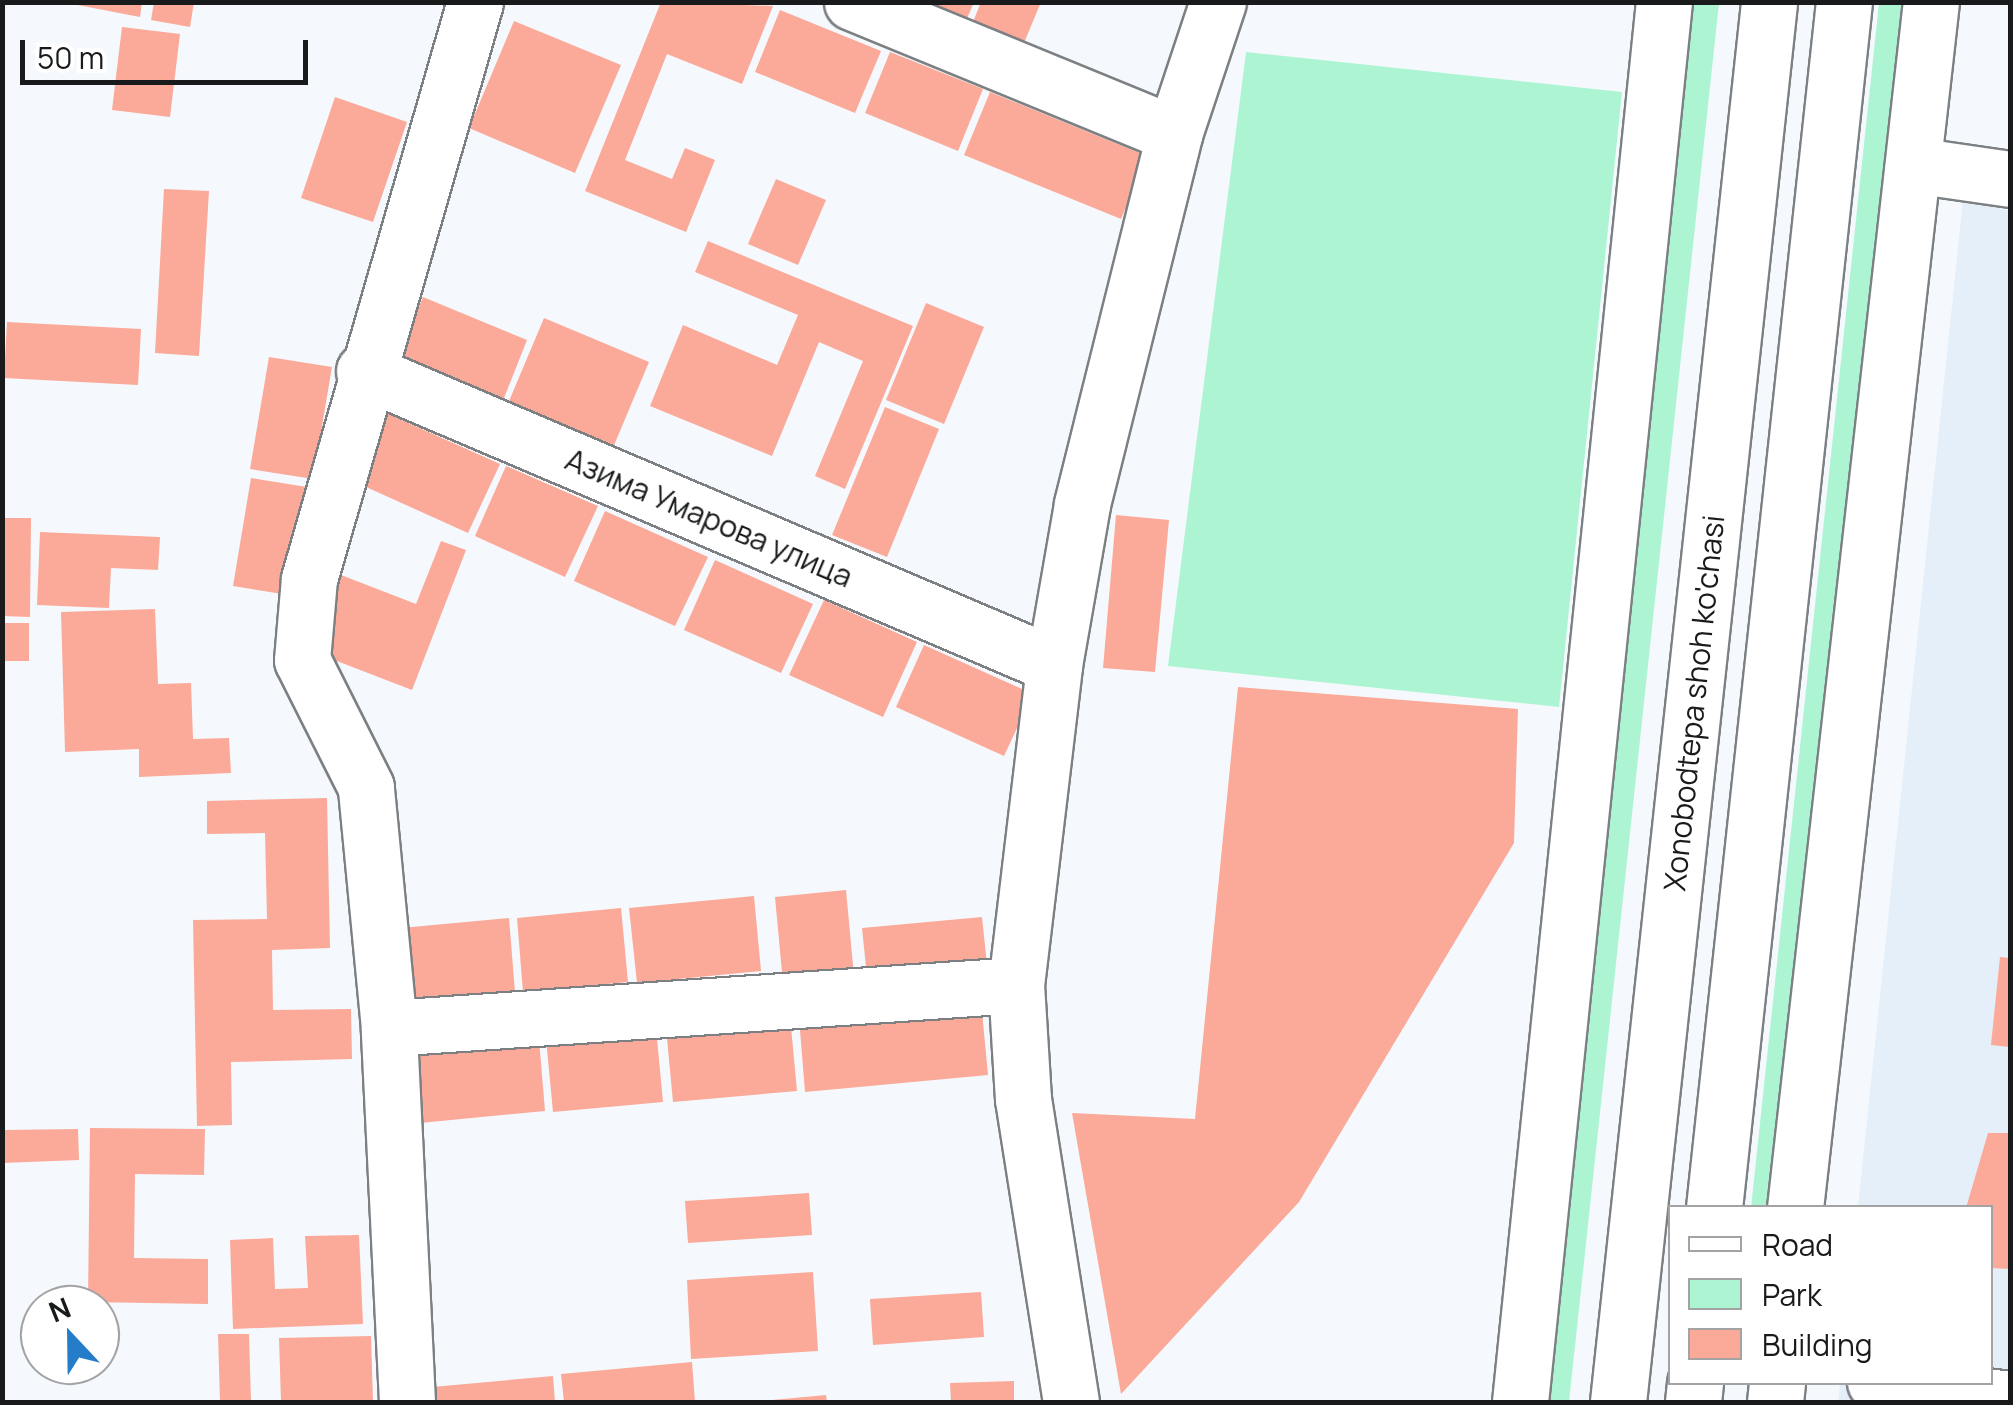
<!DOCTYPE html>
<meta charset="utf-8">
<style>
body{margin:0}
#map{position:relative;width:2013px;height:1405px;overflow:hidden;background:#f5f9fd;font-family:Manrope,sans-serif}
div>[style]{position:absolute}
.built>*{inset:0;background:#e5eff9}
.green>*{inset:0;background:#adf5d2}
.building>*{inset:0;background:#fba998}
.roads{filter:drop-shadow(2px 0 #7c8083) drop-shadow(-2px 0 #7c8083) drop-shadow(0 2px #7c8083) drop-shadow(0 -2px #7c8083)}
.minor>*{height:55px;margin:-27.5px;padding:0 27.5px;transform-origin:27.5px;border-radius:27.5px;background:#fff}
.highway>*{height:55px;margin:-27.5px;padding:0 27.5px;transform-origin:27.5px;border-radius:27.5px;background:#fff}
span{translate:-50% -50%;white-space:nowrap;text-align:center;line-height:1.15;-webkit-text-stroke:9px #fff;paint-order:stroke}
.street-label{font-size:30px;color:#181a1b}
.frame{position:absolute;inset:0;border:5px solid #181a1b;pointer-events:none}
.legend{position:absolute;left:1668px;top:1205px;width:325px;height:180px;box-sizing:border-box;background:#fff;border:2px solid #a3a3a4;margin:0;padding:12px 18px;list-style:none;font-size:30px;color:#181a1b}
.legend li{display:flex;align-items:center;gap:20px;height:50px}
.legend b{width:50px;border:2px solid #a3a3a4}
.north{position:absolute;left:20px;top:1285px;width:100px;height:100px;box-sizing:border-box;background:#fff;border:2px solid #a3a3a4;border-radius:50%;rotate:338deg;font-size:28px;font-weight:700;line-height:40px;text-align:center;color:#181a1b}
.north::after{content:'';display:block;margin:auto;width:35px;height:45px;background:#257dca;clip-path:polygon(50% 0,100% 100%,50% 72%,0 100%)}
.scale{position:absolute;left:20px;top:40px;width:288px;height:45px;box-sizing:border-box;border:5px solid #181a1b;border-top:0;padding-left:12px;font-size:30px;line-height:35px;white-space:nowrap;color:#181a1b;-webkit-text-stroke:8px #fff;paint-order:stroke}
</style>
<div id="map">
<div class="built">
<div style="clip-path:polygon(1963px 200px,2010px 211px,2010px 1402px,1838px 1402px,1840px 1383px,1990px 1382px,1990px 1208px,1858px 1207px)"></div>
</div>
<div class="green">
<div style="clip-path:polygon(1692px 3px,1719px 3px,1569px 1402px,1543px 1402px)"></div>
<div style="clip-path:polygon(1879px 3px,1904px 3px,1775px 1207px,1751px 1208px)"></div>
<div style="clip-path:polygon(1246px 52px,1622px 92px,1559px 707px,1168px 666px)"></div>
</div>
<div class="building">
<div style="clip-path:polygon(62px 2px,142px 2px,140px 17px)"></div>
<div style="clip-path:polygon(154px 2px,194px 2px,190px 27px,151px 20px)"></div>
<div style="clip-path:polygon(661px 2px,773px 6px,742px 84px,667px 54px,625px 160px,672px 179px,685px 148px,715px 160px,686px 232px,585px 191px)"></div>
<div style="clip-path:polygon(921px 2px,974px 2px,966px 21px)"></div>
<div style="clip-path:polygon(981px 2px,1041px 2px,1024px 43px,973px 22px)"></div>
<div style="clip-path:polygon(780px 10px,881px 51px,855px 113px,755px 72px)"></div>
<div style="clip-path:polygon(514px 21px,621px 65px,575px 173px,469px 128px)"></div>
<div style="clip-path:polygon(122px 27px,180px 34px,170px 117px,112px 110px)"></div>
<div style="clip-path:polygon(890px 52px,983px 89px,958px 151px,865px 113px)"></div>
<div style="clip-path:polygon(990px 92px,1147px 156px,1121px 219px,964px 155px)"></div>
<div style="clip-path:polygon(335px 97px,407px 122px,373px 222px,301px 198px)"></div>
<div style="clip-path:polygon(776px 179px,826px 200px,798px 265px,748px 244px)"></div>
<div style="clip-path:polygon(164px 189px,209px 191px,199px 356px,155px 353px)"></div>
<div style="clip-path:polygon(708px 241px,913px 326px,845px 489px,815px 476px,863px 361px,819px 342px,772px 456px,650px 406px,683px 325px,777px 365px,798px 315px,695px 272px)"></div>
<div style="clip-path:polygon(423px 297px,527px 340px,502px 403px,397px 359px)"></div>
<div style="clip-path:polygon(926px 303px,984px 327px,944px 424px,886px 400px)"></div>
<div style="clip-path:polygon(544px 318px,649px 362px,612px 450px,507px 406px)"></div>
<div style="clip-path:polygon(7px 322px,141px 329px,138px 385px,4px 378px)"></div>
<div style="clip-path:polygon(269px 357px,332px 367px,313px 479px,250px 469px)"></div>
<div style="clip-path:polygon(885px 407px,939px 429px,887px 557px,832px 535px)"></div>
<div style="clip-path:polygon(386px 413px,500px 464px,468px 533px,355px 482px)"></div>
<div style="clip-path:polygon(506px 466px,598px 506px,565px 577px,475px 536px)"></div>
<div style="clip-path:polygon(251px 478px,313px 488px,295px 596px,233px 586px)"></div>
<div style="clip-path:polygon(605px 511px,708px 557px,675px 626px,574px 581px)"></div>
<div style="clip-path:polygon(1116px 515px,1169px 520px,1155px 672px,1103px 668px)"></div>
<div style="clip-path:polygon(2px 518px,31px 518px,30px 617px,2px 616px)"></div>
<div style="clip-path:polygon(40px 532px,160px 537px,158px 570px,111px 568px,109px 608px,37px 605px)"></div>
<div style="clip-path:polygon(441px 541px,466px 550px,412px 690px,311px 651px,341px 575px,416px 604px)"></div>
<div style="clip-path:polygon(715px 560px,813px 604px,781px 673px,684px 630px)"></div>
<div style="clip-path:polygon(824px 600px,917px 642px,883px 717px,789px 675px)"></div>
<div style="clip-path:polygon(155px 609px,158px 684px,191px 683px,193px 739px,229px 738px,231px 773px,139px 777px,139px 749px,65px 752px,61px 612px)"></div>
<div style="clip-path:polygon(2px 623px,29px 623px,29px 661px,2px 661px)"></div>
<div style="clip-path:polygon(924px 645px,1033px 694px,1004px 756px,896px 707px)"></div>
<div style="clip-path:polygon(1238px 687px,1518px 709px,1514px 843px,1299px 1202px,1121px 1394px,1072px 1113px,1195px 1119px)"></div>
<div style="clip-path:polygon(327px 798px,330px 948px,272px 950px,273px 1010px,351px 1009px,352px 1059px,231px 1062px,232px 1125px,197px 1126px,193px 920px,267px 919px,265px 833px,207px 834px,207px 801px)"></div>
<div style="clip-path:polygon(846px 890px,854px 976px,783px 983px,775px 897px)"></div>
<div style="clip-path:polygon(754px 896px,761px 971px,637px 983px,629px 908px)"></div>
<div style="clip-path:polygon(621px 908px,628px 982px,523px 992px,517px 918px)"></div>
<div style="clip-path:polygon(982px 917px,987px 965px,867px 977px,862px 928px)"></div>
<div style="clip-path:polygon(509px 918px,515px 992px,408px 1001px,401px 928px)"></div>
<div style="clip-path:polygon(2000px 957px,2010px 958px,2010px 1047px,1991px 1045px)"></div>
<div style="clip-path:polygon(981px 1001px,988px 1075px,805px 1092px,799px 1018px)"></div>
<div style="clip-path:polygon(790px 1016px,797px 1091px,673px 1102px,666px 1028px)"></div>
<div style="clip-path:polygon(656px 1028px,663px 1102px,553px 1112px,546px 1039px)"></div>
<div style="clip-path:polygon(539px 1039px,545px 1111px,420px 1123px,413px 1051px)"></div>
<div style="clip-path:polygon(90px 1128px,205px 1129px,204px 1175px,135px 1174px,134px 1258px,208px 1259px,208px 1304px,88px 1302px)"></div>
<div style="clip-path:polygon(78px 1129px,79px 1160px,2px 1163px,2px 1130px)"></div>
<div style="clip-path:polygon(1988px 1133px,2010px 1133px,2010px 1269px,1990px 1268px,1990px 1208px,1966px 1208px)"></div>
<div style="clip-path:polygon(809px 1193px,812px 1235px,688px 1243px,685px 1201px)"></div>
<div style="clip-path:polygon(359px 1235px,363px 1324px,233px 1329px,230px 1240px,273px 1238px,275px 1289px,308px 1288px,305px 1236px)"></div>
<div style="clip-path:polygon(813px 1272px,818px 1351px,691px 1359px,687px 1280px)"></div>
<div style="clip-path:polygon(981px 1292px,984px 1337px,873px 1345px,870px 1299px)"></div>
<div style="clip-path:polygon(218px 1334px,249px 1334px,251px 1402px,220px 1402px)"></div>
<div style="clip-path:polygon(371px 1336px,373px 1402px,281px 1402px,279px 1338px)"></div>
<div style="clip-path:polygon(692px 1362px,695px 1402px,564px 1402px,561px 1374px)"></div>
<div style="clip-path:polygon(553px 1376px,555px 1402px,433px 1402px,432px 1387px)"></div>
<div style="clip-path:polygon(1014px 1381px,1014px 1402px,951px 1402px,950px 1383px)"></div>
<div style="clip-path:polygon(826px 1395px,827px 1402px,773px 1402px,772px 1400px)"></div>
</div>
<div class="roads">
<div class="minor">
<div style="left:852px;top:2px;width:348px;rotate:22.3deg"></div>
<div style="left:1913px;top:165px;width:98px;rotate:8.2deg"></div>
<div style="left:364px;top:371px;width:750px;rotate:23.08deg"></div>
<div style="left:389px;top:1028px;width:628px;rotate:-3.92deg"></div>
<div style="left:1875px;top:1382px;width:136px;rotate:7.2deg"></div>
<div style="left:407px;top:1402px;width:374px;rotate:-92.8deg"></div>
<div style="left:389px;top:1028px;width:242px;rotate:-95.5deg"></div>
<div style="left:366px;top:787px;width:142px;rotate:-116.7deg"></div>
<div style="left:302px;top:660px;width:81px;rotate:-85.1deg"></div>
<div style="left:309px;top:579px;width:600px;rotate:-73.95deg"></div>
<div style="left:1071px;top:1402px;width:307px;rotate:-99deg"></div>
<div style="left:1023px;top:1099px;width:114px;rotate:-93.5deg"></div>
<div style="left:1016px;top:985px;width:322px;rotate:-83.2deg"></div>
<div style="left:1054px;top:665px;width:163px;rotate:-80.1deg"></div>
<div style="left:1082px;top:504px;width:381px;rotate:-76deg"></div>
<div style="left:1174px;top:134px;width:139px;rotate:-71.6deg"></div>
</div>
<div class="highway">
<div style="left:1714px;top:1208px;width:1213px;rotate:-83.85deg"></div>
<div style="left:1795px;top:1208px;width:1214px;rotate:-83.57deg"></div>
<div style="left:1520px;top:1402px;width:1407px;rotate:-84.13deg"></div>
<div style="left:1618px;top:1402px;width:1408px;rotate:-83.84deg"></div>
<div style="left:1693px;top:1402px;width:20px;rotate:-84deg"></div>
<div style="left:1775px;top:1402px;width:20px;rotate:-84deg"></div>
</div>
</div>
<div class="street-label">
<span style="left:709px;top:518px;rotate:23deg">Азима Умарова улица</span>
<span style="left:1694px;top:703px;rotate:-84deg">Xonobodtepa shoh ko'chasi</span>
</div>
<div class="frame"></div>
<ul class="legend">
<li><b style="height:12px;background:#fff"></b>Road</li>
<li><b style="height:28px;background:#adf5d2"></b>Park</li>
<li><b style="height:28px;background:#fba998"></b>Building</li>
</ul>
<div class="north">N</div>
<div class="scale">50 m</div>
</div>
